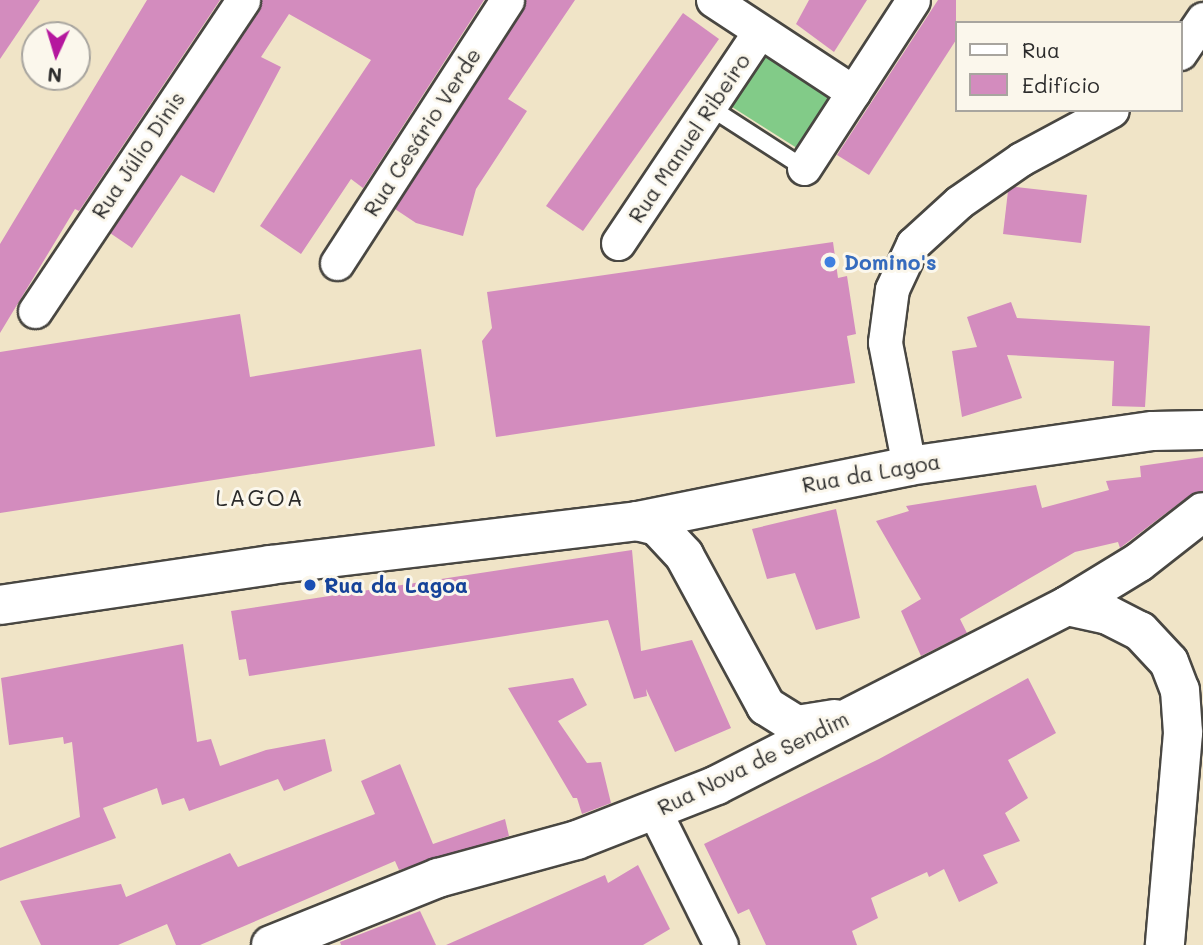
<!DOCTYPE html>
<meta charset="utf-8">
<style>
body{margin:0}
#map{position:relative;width:1203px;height:945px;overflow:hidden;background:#f0e4c7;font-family:Mali,sans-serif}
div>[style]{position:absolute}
.green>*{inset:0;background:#82cb88}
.building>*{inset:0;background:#d38cbe}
.roads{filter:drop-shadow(2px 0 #494742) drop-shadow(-2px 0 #494742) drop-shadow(0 2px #494742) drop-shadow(0 -2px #494742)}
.service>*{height:16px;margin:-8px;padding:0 8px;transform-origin:8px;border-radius:8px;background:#fff}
.minor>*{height:33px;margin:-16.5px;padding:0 16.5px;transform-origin:16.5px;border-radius:16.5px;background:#fff}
.secondary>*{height:38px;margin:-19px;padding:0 19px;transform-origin:19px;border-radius:19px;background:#fff}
.primary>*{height:38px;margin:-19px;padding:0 19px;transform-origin:19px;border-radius:19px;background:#fff}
.motorway>*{height:38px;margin:-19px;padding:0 19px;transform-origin:19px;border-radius:19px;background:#fff}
.dots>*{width:19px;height:19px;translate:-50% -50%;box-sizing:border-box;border:4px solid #fbf7ec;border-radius:50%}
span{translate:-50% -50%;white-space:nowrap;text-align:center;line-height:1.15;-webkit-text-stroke:6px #fbf7ec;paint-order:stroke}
.street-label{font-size:21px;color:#2b2b2b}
.shop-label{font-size:21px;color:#366cbe;font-weight:700}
.left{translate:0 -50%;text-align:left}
.transit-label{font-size:21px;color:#164399;font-weight:700}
.neighbourhood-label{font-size:23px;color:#2b2b2b;letter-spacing:2px}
.legend{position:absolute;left:955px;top:21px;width:228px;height:91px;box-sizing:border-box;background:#fbf7ec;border:2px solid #a8a59f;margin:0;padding:9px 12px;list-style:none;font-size:21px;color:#2b2b2b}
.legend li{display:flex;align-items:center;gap:14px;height:35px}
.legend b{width:35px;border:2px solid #a8a59f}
.north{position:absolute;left:21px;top:21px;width:70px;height:70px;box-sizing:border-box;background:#fbf7ec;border:2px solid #a8a59f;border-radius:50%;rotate:184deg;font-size:19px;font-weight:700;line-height:28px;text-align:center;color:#2b2b2b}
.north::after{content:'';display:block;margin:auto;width:24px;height:32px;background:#b5179e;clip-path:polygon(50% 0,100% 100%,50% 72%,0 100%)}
</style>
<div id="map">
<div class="green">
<div style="clip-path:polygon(764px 50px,835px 96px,800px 150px,729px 105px)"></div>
</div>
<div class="building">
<div style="clip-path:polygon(0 0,40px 0,0 59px)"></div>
<div style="clip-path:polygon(147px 0,220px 0,79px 211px,75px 209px,0 333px,0 244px)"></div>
<div style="clip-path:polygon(262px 0,484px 0,363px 188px,351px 179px,301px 254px,260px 226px,371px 60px,289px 14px,261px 57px,281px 67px,214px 193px,181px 175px,132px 248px,110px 233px)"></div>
<div style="clip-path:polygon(526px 0,575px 0,508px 99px,527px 111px,476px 189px,463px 236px,416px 223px,395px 209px)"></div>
<div style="clip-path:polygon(809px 0,867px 0,834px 52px,796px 24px)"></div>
<div style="clip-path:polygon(938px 0,956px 0,956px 40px,869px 175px,837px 155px)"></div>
<div style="clip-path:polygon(683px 13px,719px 39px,583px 231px,546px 206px)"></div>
<div style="clip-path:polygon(1015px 187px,1087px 195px,1081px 243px,1003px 234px,1008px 191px)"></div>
<div style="clip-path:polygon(833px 242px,838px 278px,847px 276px,856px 334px,847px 336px,855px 383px,496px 437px,482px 341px,492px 328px,487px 292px)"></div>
<div style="clip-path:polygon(1011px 302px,1017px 318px,1150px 326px,1145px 407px,1112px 406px,1114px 361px,1007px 355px,1022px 398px,962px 417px,952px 351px,977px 347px,967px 317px)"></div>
<div style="clip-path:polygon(240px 314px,250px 377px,421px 349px,435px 446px,0 513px,0 352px)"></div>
<div style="clip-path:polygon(1203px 457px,1203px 491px,1190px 495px,1120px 548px,1118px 542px,1075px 552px,960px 619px,967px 633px,921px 656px,901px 611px,921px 599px,876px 521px,909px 511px,906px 506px,1036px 485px,1042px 508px,1109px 490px,1106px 481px,1141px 477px,1140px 466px)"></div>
<div style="clip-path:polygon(836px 509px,860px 618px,816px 630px,795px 573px,767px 579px,752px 529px)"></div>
<div style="clip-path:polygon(632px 550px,641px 651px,692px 640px,731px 728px,675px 752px,646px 689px,647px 696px,634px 699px,608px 620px,249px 676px,246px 659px,239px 660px,231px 611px)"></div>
<div style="clip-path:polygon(183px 644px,197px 742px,211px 739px,220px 766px,266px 750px,325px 739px,332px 771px,284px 791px,278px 779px,189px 811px,184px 798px,162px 805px,157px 788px,103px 808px,116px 838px,0 881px,0 848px,80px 817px,72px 742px,64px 744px,63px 737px,9px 745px,1px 678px)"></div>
<div style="clip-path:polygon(573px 678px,587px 705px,558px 721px,587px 763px,601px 762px,611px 803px,582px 814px,577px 798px,573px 798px,508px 688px)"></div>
<div style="clip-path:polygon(1028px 678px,1056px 733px,1008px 760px,1028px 798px,1005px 813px,1020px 841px,983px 855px,998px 883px,959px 902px,944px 869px,929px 877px,927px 872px,871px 898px,878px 918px,852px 931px,857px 945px,766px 945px,749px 909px,738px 914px,704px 844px,879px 759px)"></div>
<div style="clip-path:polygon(400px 764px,433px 844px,505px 819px,509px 836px,399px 870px,395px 861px,200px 945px,176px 945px,167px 924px,118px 945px,41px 945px,20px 901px,121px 884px,126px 897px,230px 853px,238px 867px,375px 814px,361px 781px)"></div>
<div style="clip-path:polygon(638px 865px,670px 929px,643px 945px,446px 945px,605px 875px,608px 883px)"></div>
<div style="clip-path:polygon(420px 911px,436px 945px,341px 945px,340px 942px)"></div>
</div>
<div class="roads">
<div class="service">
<div style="left:711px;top:108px;width:111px;rotate:32.8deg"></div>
</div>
<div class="minor">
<div style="left:713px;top:0;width:168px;rotate:33.3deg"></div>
<div style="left:1180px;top:53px;width:41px;rotate:-55.9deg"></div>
<div style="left:804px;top:168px;width:200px;rotate:-57deg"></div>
<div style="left:618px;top:243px;width:254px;rotate:-56.2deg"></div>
<div style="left:337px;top:263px;width:313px;rotate:-57.1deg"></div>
<div style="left:35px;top:311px;width:374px;rotate:-56.2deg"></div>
<div style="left:909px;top:466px;width:126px;rotate:-101deg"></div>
<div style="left:885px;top:342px;width:53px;rotate:-82.5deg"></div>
<div style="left:892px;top:289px;width:50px;rotate:-65deg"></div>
<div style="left:913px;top:244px;width:62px;rotate:-42.4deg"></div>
<div style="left:959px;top:202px;width:75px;rotate:-34.7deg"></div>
<div style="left:1021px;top:159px;width:103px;rotate:-28.3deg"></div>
<div style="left:655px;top:812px;width:148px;rotate:63.6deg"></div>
</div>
<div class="secondary">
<div style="left:637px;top:521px;width:21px;rotate:14deg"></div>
<div style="left:657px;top:526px;width:40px;rotate:47deg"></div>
<div style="left:684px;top:555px;width:172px;rotate:61.5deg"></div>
<div style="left:766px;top:706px;width:36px;rotate:32deg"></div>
<div style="left:797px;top:725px;width:38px;rotate:-9deg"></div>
<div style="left:271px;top:945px;width:180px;rotate:-21.9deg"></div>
<div style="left:438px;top:878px;width:144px;rotate:-15.3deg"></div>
<div style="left:577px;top:840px;width:150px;rotate:-21.4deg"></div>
<div style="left:717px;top:785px;width:393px;rotate:-27.1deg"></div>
<div style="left:1067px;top:606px;width:84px;rotate:-31.4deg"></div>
<div style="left:1139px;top:562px;width:81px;rotate:-38deg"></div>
</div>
<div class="primary">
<div style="left:0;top:605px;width:273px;rotate:-8.4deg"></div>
<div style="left:270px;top:565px;width:370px;rotate:-6.8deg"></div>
<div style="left:637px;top:521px;width:278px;rotate:-11.4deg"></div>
<div style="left:909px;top:466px;width:246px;rotate:-8.2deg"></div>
<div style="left:1153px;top:431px;width:50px;rotate:-1.1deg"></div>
</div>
<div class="motorway">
<div style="left:1067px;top:606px;width:42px;rotate:12.4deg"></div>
<div style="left:1108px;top:615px;width:36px;rotate:27deg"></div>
<div style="left:1140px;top:631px;width:42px;rotate:46.9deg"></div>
<div style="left:1169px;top:662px;width:30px;rotate:69deg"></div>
<div style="left:1180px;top:690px;width:43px;rotate:86deg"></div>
<div style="left:1183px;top:733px;width:213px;rotate:94.9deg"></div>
</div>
</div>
<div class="dots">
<div style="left:830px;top:262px;background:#3f7fe0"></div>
<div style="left:310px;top:585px;background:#1a4fb4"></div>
</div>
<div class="street-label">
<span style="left:422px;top:132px;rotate:-57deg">Rua Cesário Verde</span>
<span style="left:689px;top:138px;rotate:-56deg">Rua Manuel Ribeiro</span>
<span style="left:138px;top:155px;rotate:-56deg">Rua Júlio Dinis</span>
<span style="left:871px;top:473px;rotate:-10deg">Rua da Lagoa</span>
<span style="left:753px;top:763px;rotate:-26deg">Rua Nova de Sendim</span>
</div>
<div class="shop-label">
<span class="left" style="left:844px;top:262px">Domino's</span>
</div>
<div class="transit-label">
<span class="left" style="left:324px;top:585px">Rua da Lagoa</span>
</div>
<div class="neighbourhood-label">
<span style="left:260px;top:497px">LAGOA</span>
</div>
<ul class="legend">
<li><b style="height:9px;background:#fff"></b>Rua</li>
<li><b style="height:19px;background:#d38cbe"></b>Edifício</li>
</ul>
<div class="north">N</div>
</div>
